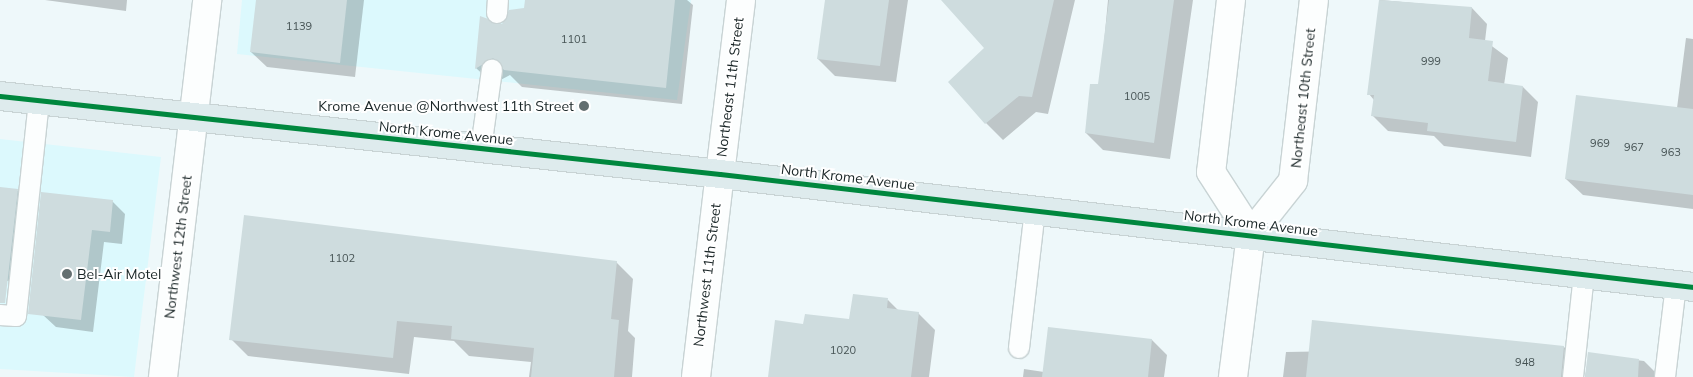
<!DOCTYPE html>
<style>
body{margin:0}
#map{position:relative;width:1693px;height:377px;overflow:hidden;background:#eef8fa;font-family:Mulish,sans-serif}
div>[style]{position:absolute}
.built>*{inset:0;background:#dcf9fd}
.shadow>*{inset:0;background:#0003}
.building>*{inset:0;background:#cedcde}
.roads{filter:drop-shadow(1px 0 #c8d3d4) drop-shadow(-1px 0 #c8d3d4) drop-shadow(0 1px #c8d3d4) drop-shadow(0 -1px #c8d3d4)}
.service>*{height:20px;margin:-10px;padding:0 10px;transform-origin:10px;border-radius:10px;background:#fcfefe}
.minor>*{height:28px;margin:-14px;padding:0 14px;transform-origin:14px;border-radius:14px;background:#fcfefe}
.tertiary>*{height:28px;margin:-14px;padding:0 14px;transform-origin:14px;border-radius:14px;background:#fcfefe}
.trunk>*{height:28px;margin:-14px;padding:0 14px;transform-origin:14px;border-radius:14px;background:#deebed}
.cycleway>*{height:5px;margin:-2.5px;padding:0 2.5px;transform-origin:2.5px;border-radius:2.5px;background:#00873e}
.dots>*{width:14px;height:14px;translate:-50% -50%;box-sizing:border-box;border:2px solid #fff;border-radius:50%}
span{translate:-50% -50%;white-space:nowrap;text-align:center;line-height:1.15;-webkit-text-stroke:4px #fff;paint-order:stroke}
.number-label{font-size:11px;color:#465354}
.number-label span{-webkit-text-stroke-width:0}
.street-label{font-size:14px;color:#192526}
.poi-label{font-size:14px;color:#192526}
.right{translate:-100% -50%;text-align:right}
.left{translate:0 -50%;text-align:left}
</style>
<div id="map">
<div class="built">
<div style="clip-path:polygon(242px 0,691px 0,677px 100px,237px 54px)"></div>
<div style="clip-path:polygon(0 139px,161px 157px,134px 377px,0 369px)"></div>
</div>
<div class="shadow">
<div style="clip-path:polygon(45px 0,127px 0,126px 11px)"></div>
<div style="clip-path:polygon(257px 0,364px 0,355px 77px,267px 67px,251px 52px)"></div>
<div style="clip-path:polygon(526px 0,687px 0,693px 5px,682px 104px,522px 87px,510px 75px,493px 84px,476px 68px,502px 25px,526px 9px)"></div>
<div style="clip-path:polygon(826px 0,908px 0,896px 82px,835px 76px,818px 59px)"></div>
<div style="clip-path:polygon(946px 0,1075px 0,1048px 114px,1036px 112px,1003px 140px,986px 123px,986px 48px)"></div>
<div style="clip-path:polygon(1108px 0,1193px 0,1170px 159px,1103px 150px,1086px 133px,1100px 86px)"></div>
<div style="clip-path:polygon(1380px 0,1472px 8px,1487px 24px,1485px 41px,1508px 58px,1504px 85px,1523px 87px,1538px 102px,1531px 157px,1444px 146px,1434px 136px,1388px 131px,1372px 115px,1374px 100px,1369px 94px)"></div>
<div style="clip-path:polygon(1686px 38px,1693px 39px,1693px 209px,1583px 195px,1566px 179px,1677px 108px)"></div>
<div style="clip-path:polygon(0 188px,17px 190px,34px 207px,26px 283px,0 280px)"></div>
<div style="clip-path:polygon(112px 201px,125px 214px,122px 244px,104px 242px,93px 332px,56px 327px,43px 315px,47px 282px)"></div>
<div style="clip-path:polygon(616px 262px,633px 279px,628px 331px,635px 338px,632px 377px,529px 377px,531px 362px,469px 356px,454px 341px,414px 337px,409px 374px,248px 356px,231px 339px)"></div>
<div style="clip-path:polygon(888px 300px,899px 311px,918px 313px,935px 330px,929px 377px,770px 377px,804px 325px,850px 321px)"></div>
<div style="clip-path:polygon(1152px 340px,1167px 355px,1164px 377px,1023px 377px,1024px 369px,1044px 372px)"></div>
<div style="clip-path:polygon(1564px 347px,1580px 363px,1579px 377px,1283px 377px,1286px 352px)"></div>
<div style="clip-path:polygon(1589px 354px,1644px 361px,1660px 377px,1585px 377px)"></div>
</div>
<div class="building">
<div style="clip-path:polygon(256px 0,347px 0,340px 63px,250px 52px)"></div>
<div style="clip-path:polygon(525px 0,675px 0,666px 88px,504px 70px,493px 58px,475px 69px,480px 16px,502px 24px,509px 10px,524px 8px)"></div>
<div style="clip-path:polygon(825px 0,889px 0,880px 66px,817px 59px)"></div>
<div style="clip-path:polygon(941px 0,1054px 0,1032px 97px,1019px 96px,985px 124px,948px 82px,984px 48px)"></div>
<div style="clip-path:polygon(1109px 0,1174px 0,1154px 143px,1085px 133px,1090px 84px,1098px 84px)"></div>
<div style="clip-path:polygon(1379px 0,1472px 7px,1469px 38px,1493px 41px,1488px 81px,1523px 86px,1516px 142px,1427px 131px,1428px 123px,1371px 116px,1374px 95px,1367px 95px)"></div>
<div style="clip-path:polygon(1576px 95px,1693px 109px,1693px 195px,1565px 179px)"></div>
<div style="clip-path:polygon(0 187px,18px 189px,5px 303px,0 303px)"></div>
<div style="clip-path:polygon(41px 192px,113px 200px,110px 232px,92px 230px,81px 320px,28px 314px)"></div>
<div style="clip-path:polygon(244px 215px,617px 261px,611px 319px,619px 320px,614px 377px,531px 377px,534px 348px,451px 339px,452px 326px,397px 321px,393px 358px,229px 340px)"></div>
<div style="clip-path:polygon(853px 294px,888px 298px,887px 308px,919px 312px,911px 377px,768px 377px,775px 320px,803px 324px,805px 314px,849px 319px)"></div>
<div style="clip-path:polygon(1312px 320px,1564px 346px,1561px 377px,1306px 377px)"></div>
<div style="clip-path:polygon(1048px 327px,1152px 339px,1148px 377px,1042px 377px)"></div>
<div style="clip-path:polygon(1588px 352px,1639px 359px,1638px 377px,1585px 377px)"></div>
</div>
<div class="roads">
<div class="service">
<div style="left:497px;top:13px;width:13px;rotate:-86deg"></div>
<div style="left:481px;top:148px;width:79px;rotate:-82deg"></div>
<div style="left:0;top:315px;width:16px;rotate:4deg"></div>
<div style="left:16px;top:316px;width:217px;rotate:-83.9deg"></div>
<div style="left:1019px;top:348px;width:139px;rotate:-83.4deg"></div>
<div style="left:1573px;top:377px;width:104px;rotate:-83.9deg"></div>
<div style="left:1665px;top:377px;width:93px;rotate:-83.2deg"></div>
</div>
<div class="minor">
<div style="left:1231px;top:0;width:173px;rotate:96.6deg"></div>
<div style="left:1211px;top:172px;width:74px;rotate:57.2deg"></div>
<div style="left:1251px;top:234px;width:68px;rotate:-51.6deg"></div>
<div style="left:1293px;top:181px;width:182px;rotate:-83.4deg"></div>
<div style="left:163px;top:377px;width:380px;rotate:-83.3deg"></div>
<div style="left:696px;top:377px;width:204px;rotate:-83.3deg"></div>
<div style="left:1233px;top:377px;width:144px;rotate:-82.8deg"></div>
</div>
<div class="tertiary">
<div style="left:720px;top:174px;width:175px;rotate:-83.1deg"></div>
</div>
<div class="trunk">
<div style="left:0;top:96px;width:724px;rotate:6.18deg"></div>
<div style="left:720px;top:174px;width:980px;rotate:6.62deg"></div>
</div>
</div>
<div class="cycleway">
<div style="left:0;top:96px;width:724px;rotate:6.18deg"></div>
<div style="left:720px;top:174px;width:980px;rotate:6.62deg"></div>
</div>
<div class="dots">
<div style="left:584px;top:106px;background:#646f70"></div>
<div style="left:67px;top:274px;background:#646f70"></div>
</div>
<div class="number-label">
<span style="left:299px;top:26px">1139</span>
<span style="left:574px;top:39px">1101</span>
<span style="left:1431px;top:61px">999</span>
<span style="left:1137px;top:96px">1005</span>
<span style="left:1600px;top:143px">969</span>
<span style="left:1634px;top:147px">967</span>
<span style="left:1671px;top:152px">963</span>
<span style="left:342px;top:258px">1102</span>
<span style="left:843px;top:350px">1020</span>
<span style="left:1525px;top:362px">948</span>
</div>
<div class="street-label">
<span style="left:730px;top:87px;rotate:-83deg">Northeast 11th Street</span>
<span style="left:1303px;top:98px;rotate:-84deg">Northeast 10th Street</span>
<span style="left:446px;top:133px;rotate:6deg">North Krome Avenue</span>
<span style="left:848px;top:177px;rotate:7deg">North Krome Avenue</span>
<span style="left:1251px;top:223px;rotate:7deg">North Krome Avenue</span>
<span style="left:178px;top:247px;rotate:-83deg">Northwest 12th Street</span>
<span style="left:707px;top:275px;rotate:-83deg">Northwest 11th Street</span>
</div>
<div class="poi-label">
<span class="right" style="left:574px;top:106px">Krome Avenue @Northwest 11th Street</span>
<span class="left" style="left:77px;top:274px">Bel-Air Motel</span>
</div>
</div>
